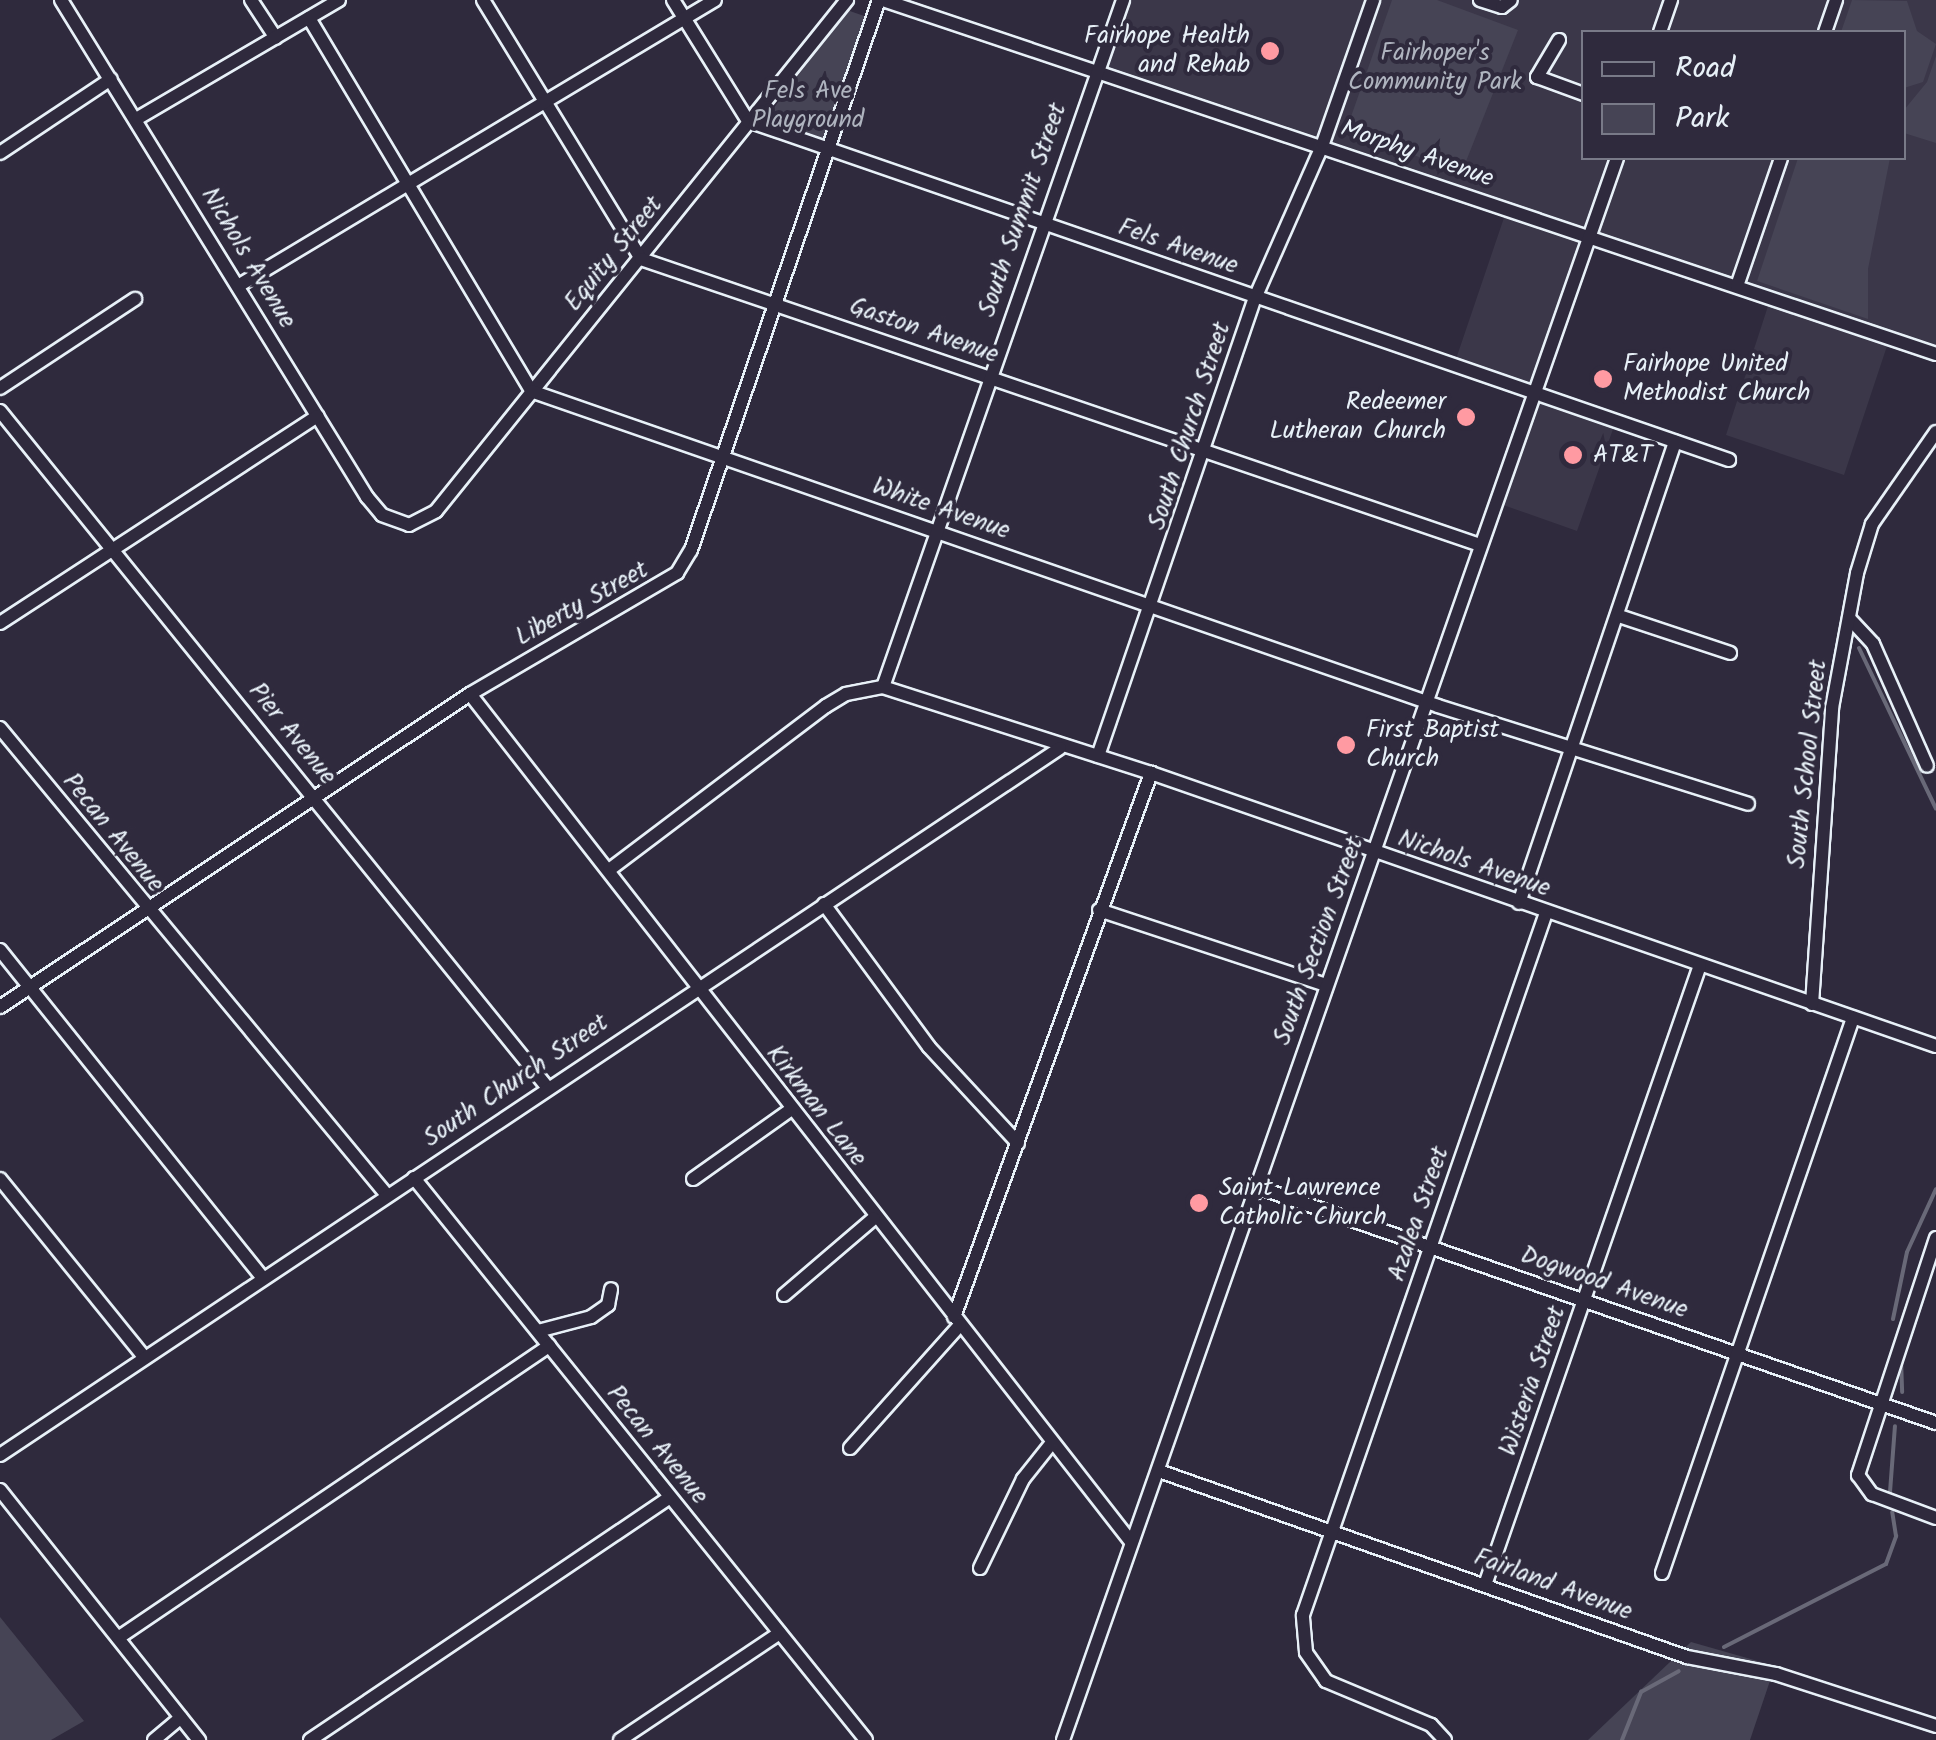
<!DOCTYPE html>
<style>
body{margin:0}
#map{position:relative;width:1936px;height:1740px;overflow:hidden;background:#2f2a3d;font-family:Kalam,sans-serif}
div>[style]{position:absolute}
.built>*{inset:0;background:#3b3749}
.green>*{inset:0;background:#464455}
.stream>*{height:4px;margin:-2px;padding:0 2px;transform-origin:2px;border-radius:2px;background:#696978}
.roads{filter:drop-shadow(2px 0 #e8f1f8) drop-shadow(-2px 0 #e8f1f8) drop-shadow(0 2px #e8f1f8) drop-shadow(0 -2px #e8f1f8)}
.minor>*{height:12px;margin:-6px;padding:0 6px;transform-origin:6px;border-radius:6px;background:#2f2a3d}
.dots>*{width:28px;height:28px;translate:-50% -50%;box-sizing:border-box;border:5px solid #2f2a3d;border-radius:50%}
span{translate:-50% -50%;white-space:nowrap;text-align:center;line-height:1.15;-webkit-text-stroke:8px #2f2a3d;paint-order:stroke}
.poi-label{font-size:25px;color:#e8f1f8}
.right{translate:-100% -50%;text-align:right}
.left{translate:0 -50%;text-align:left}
.park-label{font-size:25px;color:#afb4bf}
.street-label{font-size:25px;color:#e8f1f8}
.legend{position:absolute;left:1581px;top:30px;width:325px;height:130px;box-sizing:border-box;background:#2f2a3d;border:2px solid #797a88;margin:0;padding:12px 18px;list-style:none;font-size:30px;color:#e8f1f8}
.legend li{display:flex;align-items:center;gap:20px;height:50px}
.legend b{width:50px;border:2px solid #797a88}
</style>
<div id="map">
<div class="built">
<div style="clip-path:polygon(evenodd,1119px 0,1936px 0,1936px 349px,1891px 334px,1844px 475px,1726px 435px,1769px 303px,1593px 244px,1542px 389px,1618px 415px,1577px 531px,1489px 500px,1529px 383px,1456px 359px,1509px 203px,1091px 65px,1119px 0,1584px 32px,1904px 32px,1904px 158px,1584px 158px,1584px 32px)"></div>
</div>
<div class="green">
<div style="clip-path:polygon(1392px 0,1437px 0,1518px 30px,1461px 174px,1347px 128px)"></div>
<div style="clip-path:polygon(1852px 0,1907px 1px,1917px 31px,1936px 44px,1923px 82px,1904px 88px,1904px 32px,1841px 32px)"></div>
<div style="clip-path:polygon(847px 10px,867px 17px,824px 139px,767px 117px)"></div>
<div style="clip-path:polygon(1936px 56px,1936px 143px,1904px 133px,1904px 110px,1927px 82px)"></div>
<div style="clip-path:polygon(1798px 158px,1890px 158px,1868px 269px,1868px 319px,1757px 281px)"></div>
<div style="clip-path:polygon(0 1617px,84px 1721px,51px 1740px,0 1740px)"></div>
<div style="clip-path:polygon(1691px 1642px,1775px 1666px,1750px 1740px,1588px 1740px)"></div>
</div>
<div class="stream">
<div style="left:1859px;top:648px;width:178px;rotate:64.4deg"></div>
<div style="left:1893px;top:1319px;width:68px;rotate:-78.2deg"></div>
<div style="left:1907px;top:1252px;width:69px;rotate:-65.3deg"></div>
<div style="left:1901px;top:1359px;width:33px;rotate:88deg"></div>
<div style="left:1890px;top:1492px;width:66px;rotate:-85.7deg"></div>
<div style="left:1724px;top:1647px;width:182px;rotate:-27.1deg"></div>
<div style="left:1886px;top:1564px;width:30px;rotate:-70deg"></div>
<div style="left:1896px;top:1536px;width:24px;rotate:-99deg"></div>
<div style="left:1622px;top:1740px;width:52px;rotate:-68.4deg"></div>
<div style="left:1641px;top:1692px;width:43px;rotate:-28.9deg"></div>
</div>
<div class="roads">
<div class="minor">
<div style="left:61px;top:0;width:584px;rotate:58.38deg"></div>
<div style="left:367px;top:497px;width:23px;rotate:50deg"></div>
<div style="left:382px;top:515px;width:29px;rotate:20deg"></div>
<div style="left:409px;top:525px;width:30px;rotate:-27deg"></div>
<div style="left:436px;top:511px;width:656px;rotate:-51.19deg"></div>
<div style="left:251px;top:0;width:45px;rotate:56.7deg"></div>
<div style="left:483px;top:0;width:303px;rotate:58.6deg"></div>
<div style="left:641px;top:259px;width:886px;rotate:18.82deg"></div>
<div style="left:673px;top:0;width:142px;rotate:58.2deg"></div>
<div style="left:748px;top:121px;width:1038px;rotate:19.06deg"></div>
<div style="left:883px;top:0;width:1111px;rotate:18.58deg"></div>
<div style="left:1480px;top:0;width:23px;rotate:18deg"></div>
<div style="left:1502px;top:7px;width:11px;rotate:-38deg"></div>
<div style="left:309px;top:18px;width:434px;rotate:59.2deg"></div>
<div style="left:531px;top:391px;width:960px;rotate:19.15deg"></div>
<div style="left:1438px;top:706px;width:325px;rotate:17.5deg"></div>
<div style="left:1660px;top:32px;width:34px;rotate:-71deg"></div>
<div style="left:1825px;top:32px;width:34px;rotate:-71deg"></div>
<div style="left:1559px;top:40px;width:43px;rotate:120.7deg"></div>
<div style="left:1537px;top:77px;width:50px;rotate:19.9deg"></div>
<div style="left:138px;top:118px;width:233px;rotate:-30.4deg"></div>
<div style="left:0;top:153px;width:133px;rotate:-33.7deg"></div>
<div style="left:238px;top:286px;width:556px;rotate:-30.95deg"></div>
<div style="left:1737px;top:286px;width:135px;rotate:-71deg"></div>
<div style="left:0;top:388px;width:162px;rotate:-33.4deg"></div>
<div style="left:0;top:411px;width:870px;rotate:51.02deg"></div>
<div style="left:1619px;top:616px;width:117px;rotate:18.4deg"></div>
<div style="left:1849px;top:618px;width:35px;rotate:47deg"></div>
<div style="left:1873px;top:644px;width:133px;rotate:66.1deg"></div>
<div style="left:0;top:623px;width:379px;rotate:-33.1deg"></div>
<div style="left:883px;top:687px;width:728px;rotate:-70.74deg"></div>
<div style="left:470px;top:694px;width:1075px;rotate:52.06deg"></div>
<div style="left:0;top:728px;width:605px;rotate:50.36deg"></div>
<div style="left:1098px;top:756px;width:484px;rotate:-71.1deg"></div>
<div style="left:1255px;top:298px;width:166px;rotate:-66.2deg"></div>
<div style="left:1322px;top:146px;width:155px;rotate:-70.7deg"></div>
<div style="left:609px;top:870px;width:272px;rotate:-37.1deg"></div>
<div style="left:826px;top:706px;width:23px;rotate:-31deg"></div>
<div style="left:846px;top:694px;width:38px;rotate:-11deg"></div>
<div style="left:883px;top:687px;width:281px;rotate:17.8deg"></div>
<div style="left:1151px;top:773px;width:831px;rotate:19.18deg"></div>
<div style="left:1519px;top:903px;width:487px;rotate:-71.3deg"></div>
<div style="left:824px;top:904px;width:177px;rotate:53.7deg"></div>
<div style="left:929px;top:1047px;width:131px;rotate:47.2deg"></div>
<div style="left:1099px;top:910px;width:239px;rotate:18.3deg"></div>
<div style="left:0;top:950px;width:420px;rotate:51.3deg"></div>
<div style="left:1812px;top:1004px;width:297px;rotate:-86.1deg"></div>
<div style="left:1832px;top:708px;width:137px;rotate:-79.5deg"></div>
<div style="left:1857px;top:573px;width:51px;rotate:-73deg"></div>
<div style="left:1872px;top:524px;width:112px;rotate:-55.2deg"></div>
<div style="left:0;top:1007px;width:565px;rotate:-33.66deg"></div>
<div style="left:470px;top:694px;width:240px;rotate:-30.3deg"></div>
<div style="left:677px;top:573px;width:27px;rotate:-59deg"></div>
<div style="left:691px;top:550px;width:581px;rotate:-71.13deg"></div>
<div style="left:414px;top:1178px;width:721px;rotate:51.19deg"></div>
<div style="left:0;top:1179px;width:229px;rotate:51deg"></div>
<div style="left:693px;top:1179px;width:119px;rotate:-35.4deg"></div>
<div style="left:1257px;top:1187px;width:719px;rotate:19.17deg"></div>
<div style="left:1936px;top:1238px;width:250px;rotate:108.2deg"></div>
<div style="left:1858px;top:1475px;width:24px;rotate:54deg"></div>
<div style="left:1872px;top:1494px;width:68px;rotate:20.6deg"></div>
<div style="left:784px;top:1295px;width:118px;rotate:-40.5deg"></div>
<div style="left:954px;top:1317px;width:579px;rotate:-70.09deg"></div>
<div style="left:538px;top:1331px;width:55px;rotate:-14.8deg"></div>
<div style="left:591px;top:1317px;width:21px;rotate:-35deg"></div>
<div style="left:608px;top:1305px;width:16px;rotate:-79deg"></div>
<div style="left:850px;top:1448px;width:165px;rotate:-48.2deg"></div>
<div style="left:0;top:1455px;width:1274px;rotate:-33.7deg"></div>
<div style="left:1159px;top:1471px;width:560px;rotate:19.41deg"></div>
<div style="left:1687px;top:1657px;width:91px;rotate:10.8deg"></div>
<div style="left:1776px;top:1674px;width:168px;rotate:18deg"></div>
<div style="left:0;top:1490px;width:320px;rotate:51.5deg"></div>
<div style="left:980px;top:1568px;width:99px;rotate:-64.2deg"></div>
<div style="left:1023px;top:1479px;width:43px;rotate:-51.5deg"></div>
<div style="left:1662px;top:1573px;width:587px;rotate:-71.01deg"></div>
<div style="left:1485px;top:1585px;width:656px;rotate:-70.87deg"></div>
<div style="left:118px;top:1638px;width:521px;rotate:-34.12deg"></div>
<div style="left:154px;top:1740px;width:35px;rotate:-40deg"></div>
<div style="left:310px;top:1740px;width:434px;rotate:-34deg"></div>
<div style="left:620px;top:1740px;width:192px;rotate:-33.8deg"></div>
<div style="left:1063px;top:1740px;width:1676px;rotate:-70.7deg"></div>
<div style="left:1445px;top:1740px;width:21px;rotate:-133deg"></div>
<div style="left:1431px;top:1725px;width:114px;rotate:-157.3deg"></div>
<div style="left:1326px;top:1681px;width:35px;rotate:-125deg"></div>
<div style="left:1306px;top:1652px;width:37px;rotate:-95deg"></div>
<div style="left:1303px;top:1615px;width:743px;rotate:-70.91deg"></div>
</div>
</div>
<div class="dots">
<div style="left:1270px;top:51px;background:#ff9aa2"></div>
<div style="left:1603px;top:379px;background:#ff9aa2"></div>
<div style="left:1466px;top:417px;background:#ff9aa2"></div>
<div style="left:1573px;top:455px;background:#ff9aa2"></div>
<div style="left:1346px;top:745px;background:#ff9aa2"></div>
<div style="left:1199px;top:1203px;background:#ff9aa2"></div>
</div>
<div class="poi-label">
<span class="right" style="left:1250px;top:51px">Fairhope Health<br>and Rehab</span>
<span class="left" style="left:1623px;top:379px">Fairhope United<br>Methodist Church</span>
<span class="right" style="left:1446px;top:417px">Redeemer<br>Lutheran Church</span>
<span class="left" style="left:1593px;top:455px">AT&amp;T</span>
<span class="left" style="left:1366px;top:745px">First Baptist<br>Church</span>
<span class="left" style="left:1219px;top:1203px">Saint Lawrence<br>Catholic Church</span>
</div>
<div class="park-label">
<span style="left:1435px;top:68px">Fairhoper's<br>Community Park</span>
<span style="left:808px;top:106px">Fels Ave<br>Playground</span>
</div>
<div class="street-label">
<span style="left:1417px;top:154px;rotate:19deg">Morphy Avenue</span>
<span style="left:1023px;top:210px;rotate:-71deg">South Summit Street</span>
<span style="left:1178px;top:247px;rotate:19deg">Fels Avenue</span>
<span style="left:614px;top:254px;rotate:-51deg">Equity Street</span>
<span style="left:248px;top:258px;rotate:59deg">Nichols Avenue</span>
<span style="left:924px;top:331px;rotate:19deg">Gaston Avenue</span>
<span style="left:1190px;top:426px;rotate:-72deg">South Church Street</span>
<span style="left:941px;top:509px;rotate:19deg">White Avenue</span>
<span style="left:582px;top:604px;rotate:-29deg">Liberty Street</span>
<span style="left:292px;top:734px;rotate:51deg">Pier Avenue</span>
<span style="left:1808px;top:764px;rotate:-84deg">South School Street</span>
<span style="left:113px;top:833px;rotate:51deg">Pecan Avenue</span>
<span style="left:1474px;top:864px;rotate:19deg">Nichols Avenue</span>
<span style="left:1319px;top:941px;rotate:-70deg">South Section Street</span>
<span style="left:516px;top:1081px;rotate:-34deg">South Church Street</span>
<span style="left:816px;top:1106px;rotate:52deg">Kirkman Lane</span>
<span style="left:1419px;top:1214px;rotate:-71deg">Azalea Street</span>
<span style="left:1604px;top:1283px;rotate:19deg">Dogwood Avenue</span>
<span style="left:1533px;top:1381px;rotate:-71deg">Wisteria Street</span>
<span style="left:657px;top:1445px;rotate:51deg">Pecan Avenue</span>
<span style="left:1553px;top:1585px;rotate:20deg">Fairland Avenue</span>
</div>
<ul class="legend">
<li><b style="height:12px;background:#2f2a3d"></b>Road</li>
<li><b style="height:28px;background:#464455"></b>Park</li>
</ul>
</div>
